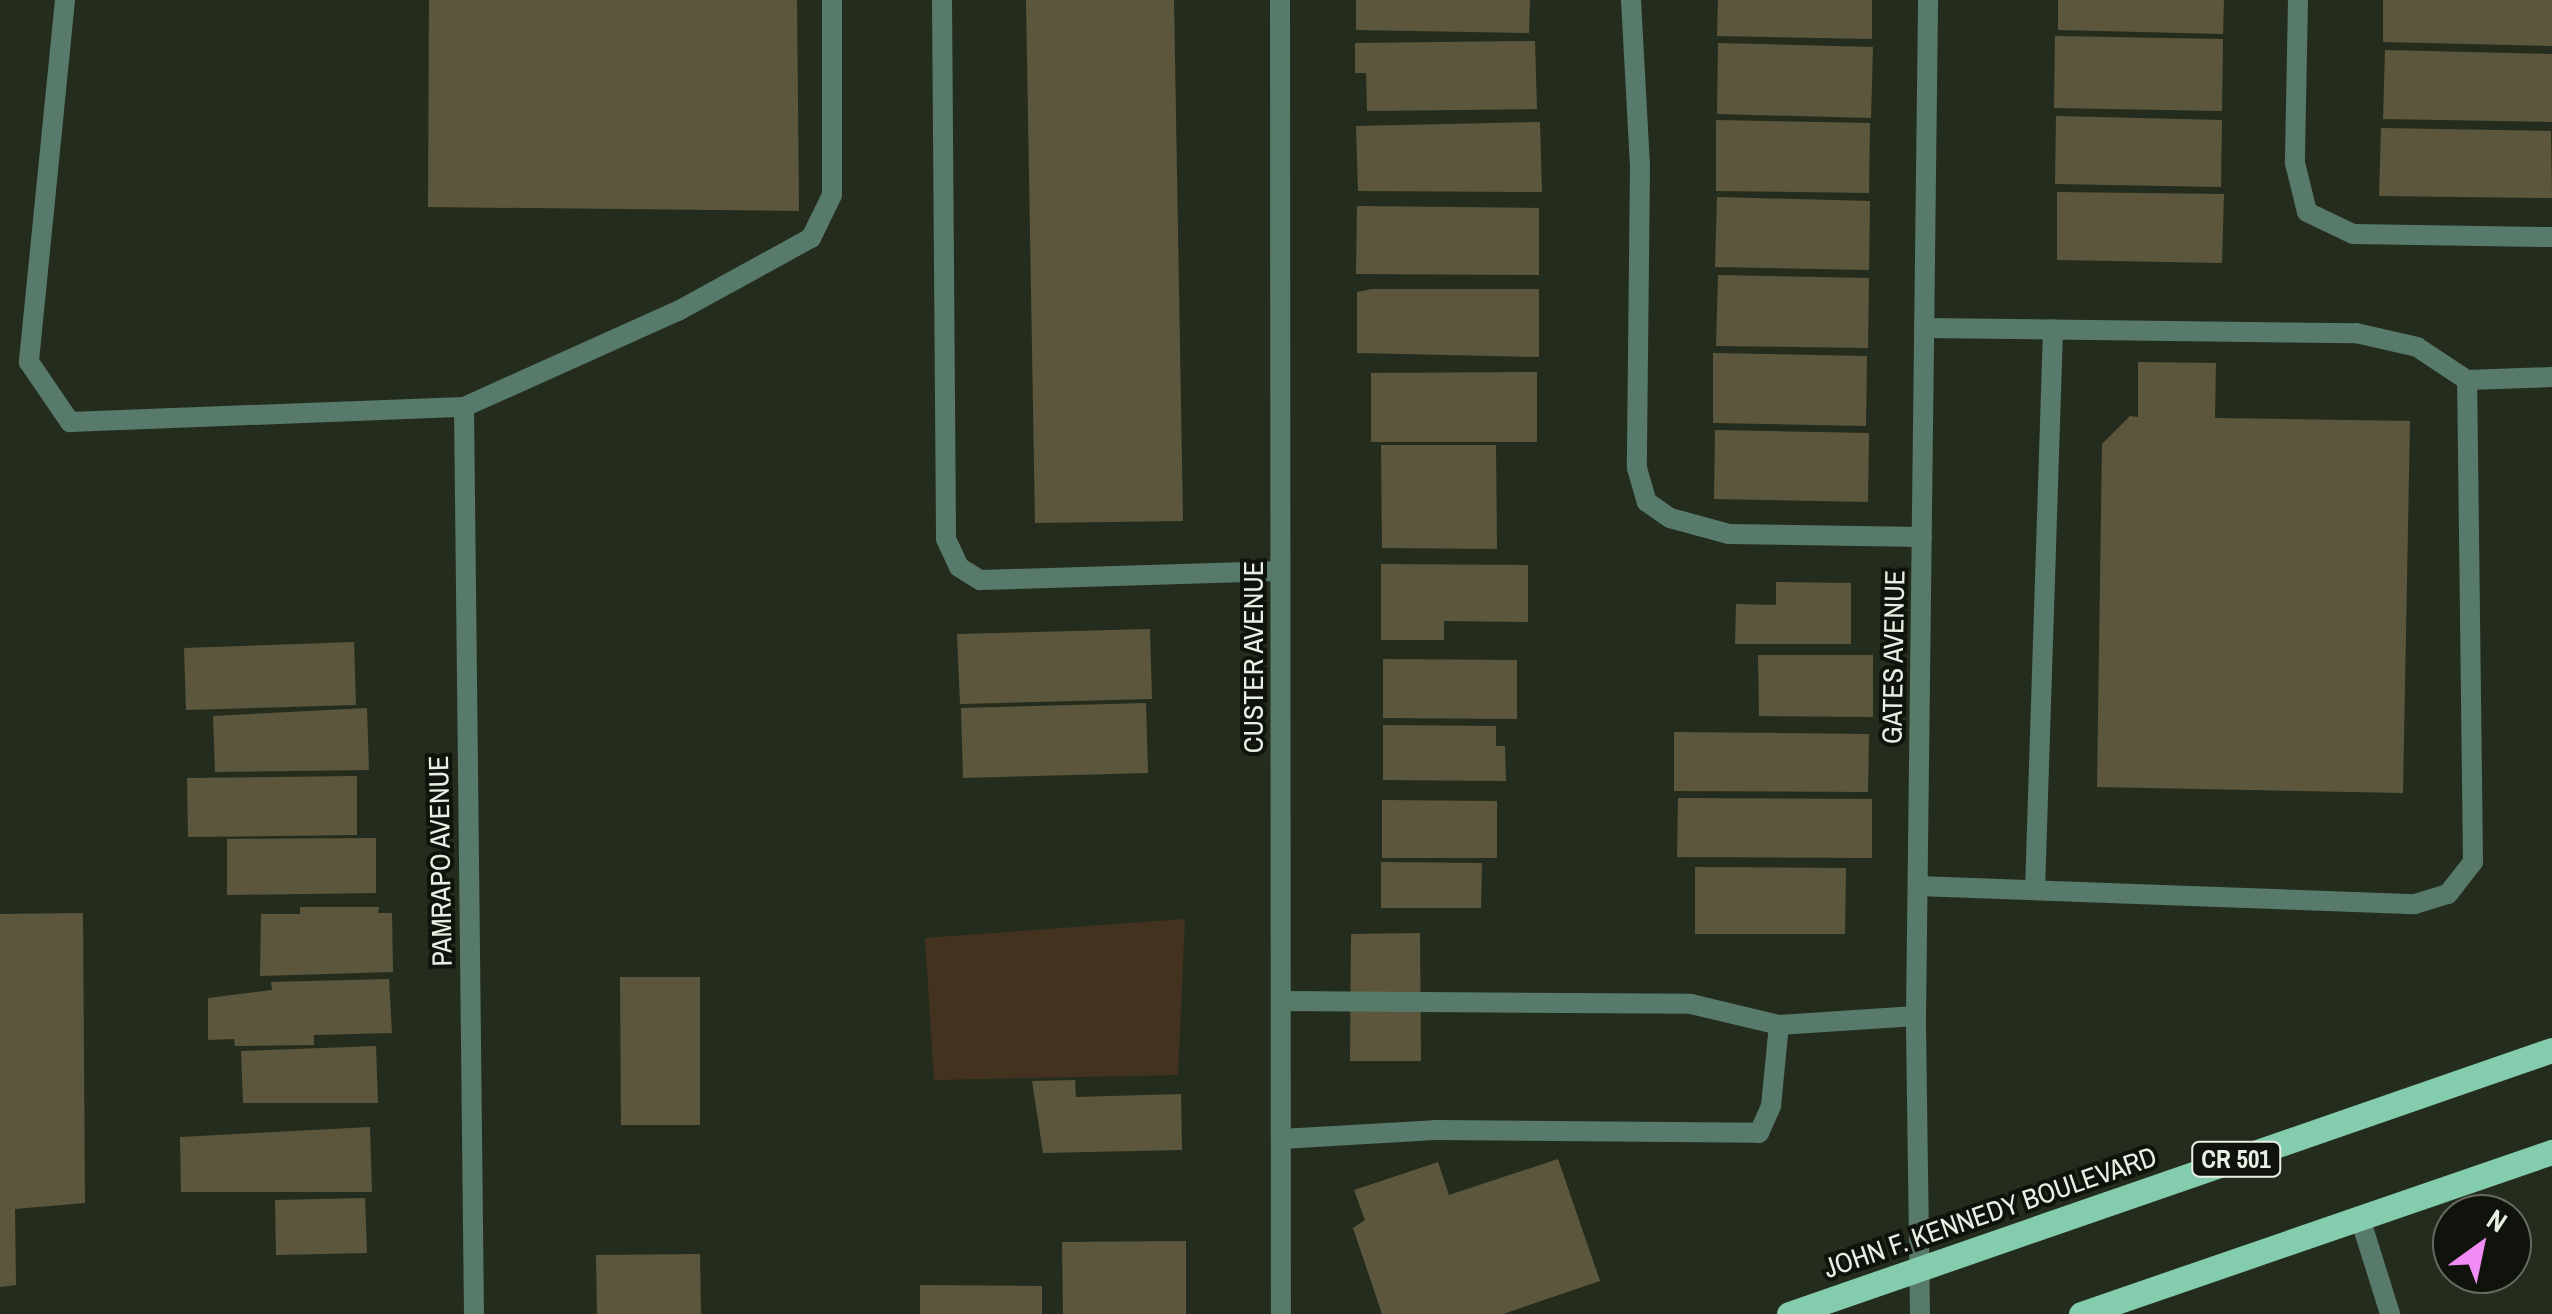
<!DOCTYPE html>
<style>
body{margin:0}
#map{position:relative;width:2552px;height:1314px;overflow:hidden;background:#242d1d;font-family:"Archivo Narrow",sans-serif}
div>[style]{position:absolute}
.green>*{inset:0;background:#443221}
.building>*{inset:0;background:#5c573c}
.service>*{height:20px;margin:-10px;padding:0 10px;transform-origin:10px;border-radius:10px;background:#587a6b}
.minor>*{height:20px;margin:-10px;padding:0 10px;transform-origin:10px;border-radius:10px;background:#587a6b}
.primary>*{height:25px;margin:-12.5px;padding:0 12.5px;transform-origin:12.5px;border-radius:12.5px;background:#83ccad}
span{translate:-50% -50%;white-space:nowrap;text-align:center;line-height:1.15;-webkit-text-stroke:8px #0f130c;paint-order:stroke}
.shield-label span{padding:2px 8px;background:#0f130c;border:2px solid;border-radius:8px;-webkit-text-stroke-width:0}
.shield-label{font-size:25px;color:#e9efe4;font-weight:700}
.street-label{font-size:28px;color:#e9efe4}
.north{position:absolute;left:2432px;top:1194px;width:100px;height:100px;box-sizing:border-box;background:#0f130c;border:2px solid #666b62;border-radius:50%;rotate:33deg;font-size:28px;font-weight:700;line-height:40px;text-align:center;color:#e9efe4}
.north::after{content:'';display:block;margin:auto;width:35px;height:45px;background:#f18bf5;clip-path:polygon(50% 0,100% 100%,50% 72%,0 100%)}
</style>
<div id="map">
<div class="green">
<div style="clip-path:polygon(1185px 919px,1178px 1075px,934px 1080px,925px 938px)"></div>
</div>
<div class="building">
<div style="clip-path:polygon(429px 0,797px 0,799px 211px,428px 207px)"></div>
<div style="clip-path:polygon(1026px 0,1174px 0,1183px 521px,1035px 523px)"></div>
<div style="clip-path:polygon(1356px 0,1530px 0,1529px 33px,1356px 30px)"></div>
<div style="clip-path:polygon(1718px 0,1872px 0,1872px 39px,1717px 36px)"></div>
<div style="clip-path:polygon(2058px 0,2224px 0,2223px 34px,2058px 30px)"></div>
<div style="clip-path:polygon(2383px 0,2552px 0,2552px 46px,2383px 42px)"></div>
<div style="clip-path:polygon(2055px 36px,2223px 39px,2222px 111px,2054px 108px)"></div>
<div style="clip-path:polygon(1535px 41px,1537px 109px,1367px 111px,1366px 73px,1355px 73px,1355px 43px)"></div>
<div style="clip-path:polygon(1718px 43px,1873px 47px,1871px 118px,1717px 114px)"></div>
<div style="clip-path:polygon(2385px 50px,2552px 54px,2552px 122px,2383px 119px)"></div>
<div style="clip-path:polygon(2056px 116px,2222px 120px,2221px 187px,2055px 184px)"></div>
<div style="clip-path:polygon(1716px 120px,1870px 123px,1869px 193px,1716px 191px)"></div>
<div style="clip-path:polygon(1540px 122px,1542px 192px,1358px 191px,1356px 126px)"></div>
<div style="clip-path:polygon(2381px 128px,2551px 131px,2552px 198px,2379px 196px)"></div>
<div style="clip-path:polygon(2057px 192px,2224px 194px,2222px 263px,2057px 260px)"></div>
<div style="clip-path:polygon(1717px 197px,1870px 201px,1869px 270px,1715px 267px)"></div>
<div style="clip-path:polygon(1357px 206px,1539px 208px,1539px 275px,1356px 274px)"></div>
<div style="clip-path:polygon(1718px 275px,1869px 278px,1868px 348px,1716px 346px)"></div>
<div style="clip-path:polygon(1372px 289px,1539px 289px,1539px 357px,1357px 353px,1357px 292px)"></div>
<div style="clip-path:polygon(1713px 353px,1867px 356px,1866px 426px,1713px 423px)"></div>
<div style="clip-path:polygon(2138px 362px,2216px 363px,2215px 418px,2410px 421px,2403px 793px,2097px 787px,2102px 444px,2130px 416px,2138px 417px)"></div>
<div style="clip-path:polygon(1537px 372px,1537px 442px,1371px 442px,1371px 373px)"></div>
<div style="clip-path:polygon(1715px 430px,1869px 433px,1868px 502px,1714px 499px)"></div>
<div style="clip-path:polygon(1381px 445px,1496px 445px,1497px 549px,1382px 548px)"></div>
<div style="clip-path:polygon(1381px 564px,1528px 565px,1528px 622px,1444px 621px,1444px 640px,1381px 640px)"></div>
<div style="clip-path:polygon(1776px 582px,1851px 583px,1851px 644px,1735px 644px,1736px 604px,1776px 605px)"></div>
<div style="clip-path:polygon(1150px 629px,1152px 699px,960px 704px,957px 634px)"></div>
<div style="clip-path:polygon(354px 642px,356px 705px,186px 710px,184px 648px)"></div>
<div style="clip-path:polygon(1758px 655px,1873px 655px,1873px 717px,1759px 716px)"></div>
<div style="clip-path:polygon(1383px 659px,1517px 660px,1517px 719px,1383px 718px)"></div>
<div style="clip-path:polygon(1146px 703px,1148px 773px,963px 778px,961px 708px)"></div>
<div style="clip-path:polygon(367px 708px,369px 770px,215px 772px,213px 716px)"></div>
<div style="clip-path:polygon(1383px 725px,1496px 726px,1496px 746px,1505px 746px,1506px 781px,1383px 780px)"></div>
<div style="clip-path:polygon(1674px 732px,1869px 734px,1868px 792px,1674px 791px)"></div>
<div style="clip-path:polygon(357px 776px,357px 835px,188px 837px,187px 778px)"></div>
<div style="clip-path:polygon(1678px 798px,1872px 799px,1872px 858px,1677px 857px)"></div>
<div style="clip-path:polygon(1382px 800px,1497px 801px,1497px 858px,1382px 858px)"></div>
<div style="clip-path:polygon(376px 838px,376px 893px,227px 895px,227px 839px)"></div>
<div style="clip-path:polygon(1381px 862px,1482px 863px,1481px 908px,1381px 908px)"></div>
<div style="clip-path:polygon(1695px 867px,1846px 868px,1845px 934px,1695px 934px)"></div>
<div style="clip-path:polygon(300px 907px,379px 907px,378px 913px,392px 913px,393px 972px,260px 976px,261px 914px,300px 914px)"></div>
<div style="clip-path:polygon(83px 913px,85px 1203px,15px 1209px,16px 1285px,0 1287px,0 914px)"></div>
<div style="clip-path:polygon(1420px 933px,1421px 1061px,1350px 1061px,1351px 934px)"></div>
<div style="clip-path:polygon(620px 977px,700px 977px,700px 1125px,621px 1125px)"></div>
<div style="clip-path:polygon(389px 979px,392px 1033px,314px 1035px,314px 1045px,235px 1046px,234px 1039px,208px 1040px,208px 998px,272px 990px,271px 982px)"></div>
<div style="clip-path:polygon(376px 1046px,378px 1103px,243px 1103px,241px 1051px)"></div>
<div style="clip-path:polygon(1075px 1080px,1076px 1097px,1181px 1094px,1182px 1150px,1043px 1153px,1032px 1081px)"></div>
<div style="clip-path:polygon(370px 1127px,372px 1192px,181px 1192px,180px 1137px)"></div>
<div style="clip-path:polygon(1558px 1159px,1600px 1281px,1503px 1314px,1382px 1314px,1353px 1228px,1365px 1220px,1354px 1190px,1438px 1162px,1449px 1195px)"></div>
<div style="clip-path:polygon(365px 1198px,367px 1253px,276px 1255px,275px 1200px)"></div>
<div style="clip-path:polygon(1186px 1241px,1186px 1314px,1063px 1314px,1062px 1242px)"></div>
<div style="clip-path:polygon(700px 1254px,701px 1314px,597px 1314px,596px 1255px)"></div>
<div style="clip-path:polygon(920px 1285px,1042px 1286px,1042px 1314px,920px 1314px)"></div>
</div>
<div class="service">
<div style="left:65px;top:0;width:364px;rotate:95.7deg"></div>
<div style="left:29px;top:362px;width:73px;rotate:55.7deg"></div>
<div style="left:70px;top:422px;width:394px;rotate:-2.2deg"></div>
<div style="left:464px;top:407px;width:235px;rotate:-24.2deg"></div>
<div style="left:678px;top:311px;width:152px;rotate:-28.8deg"></div>
<div style="left:811px;top:238px;width:48px;rotate:-64deg"></div>
<div style="left:832px;top:195px;width:195px;rotate:-90deg"></div>
<div style="left:942px;top:0;width:539px;rotate:89.57deg"></div>
<div style="left:946px;top:539px;width:31px;rotate:65deg"></div>
<div style="left:959px;top:567px;width:25px;rotate:32deg"></div>
<div style="left:980px;top:580px;width:300px;rotate:-1.7deg"></div>
<div style="left:1631px;top:0;width:164px;rotate:86.9deg"></div>
<div style="left:1640px;top:164px;width:304px;rotate:90.6deg"></div>
<div style="left:1637px;top:468px;width:35px;rotate:74deg"></div>
<div style="left:1647px;top:502px;width:28px;rotate:35deg"></div>
<div style="left:1670px;top:518px;width:61px;rotate:15.2deg"></div>
<div style="left:1729px;top:534px;width:193px;rotate:0.9deg"></div>
<div style="left:2298px;top:0;width:163px;rotate:91.1deg"></div>
<div style="left:2295px;top:163px;width:50px;rotate:76.2deg"></div>
<div style="left:2307px;top:212px;width:51px;rotate:25.6deg"></div>
<div style="left:2353px;top:234px;width:199px;rotate:0.9deg"></div>
<div style="left:1924px;top:328px;width:432px;rotate:0.7deg"></div>
<div style="left:2356px;top:333px;width:63px;rotate:12.9deg"></div>
<div style="left:2417px;top:347px;width:60px;rotate:33.4deg"></div>
<div style="left:1918px;top:886px;width:497px;rotate:2.1deg"></div>
<div style="left:2415px;top:904px;width:34px;rotate:-17deg"></div>
<div style="left:2448px;top:894px;width:41px;rotate:-52deg"></div>
<div style="left:2473px;top:862px;width:482px;rotate:-90.7deg"></div>
<div style="left:2467px;top:380px;width:85px;rotate:-2deg"></div>
<div style="left:2035px;top:890px;width:561px;rotate:-88.16deg"></div>
<div style="left:1281px;top:1001px;width:410px;rotate:0.4deg"></div>
<div style="left:1691px;top:1004px;width:90px;rotate:13.4deg"></div>
<div style="left:1779px;top:1025px;width:137px;rotate:-3.8deg"></div>
<div style="left:1281px;top:1139px;width:154px;rotate:-3.3deg"></div>
<div style="left:1435px;top:1130px;width:324px;rotate:0.5deg"></div>
<div style="left:1759px;top:1133px;width:30px;rotate:-66deg"></div>
<div style="left:1771px;top:1106px;width:81px;rotate:-84.4deg"></div>
<div style="left:2360px;top:1218px;width:101px;rotate:72.6deg"></div>
</div>
<div class="minor">
<div style="left:1280px;top:0;width:1314px;rotate:89.96deg"></div>
<div style="left:464px;top:407px;width:907px;rotate:89.37deg"></div>
<div style="left:1920px;top:1314px;width:298px;rotate:-90.8deg"></div>
<div style="left:1916px;top:1016px;width:1016px;rotate:-89.32deg"></div>
</div>
<div class="primary">
<div style="left:1789px;top:1314px;width:807px;rotate:-19.09deg"></div>
<div style="left:2081px;top:1314px;width:498px;rotate:-19deg"></div>
</div>
<div class="shield-label">
<span style="left:2236px;top:1159px">CR 501</span>
</div>
<div class="street-label">
<span style="left:1253px;top:657px;rotate:-90deg">CUSTER AVENUE</span>
<span style="left:1893px;top:657px;rotate:-89deg">GATES AVENUE</span>
<span style="left:440px;top:861px;rotate:-91deg">PAMRAPO AVENUE</span>
<span style="left:1990px;top:1212px;rotate:-19deg">JOHN F. KENNEDY BOULEVARD</span>
</div>
<div class="north">N</div>
</div>
